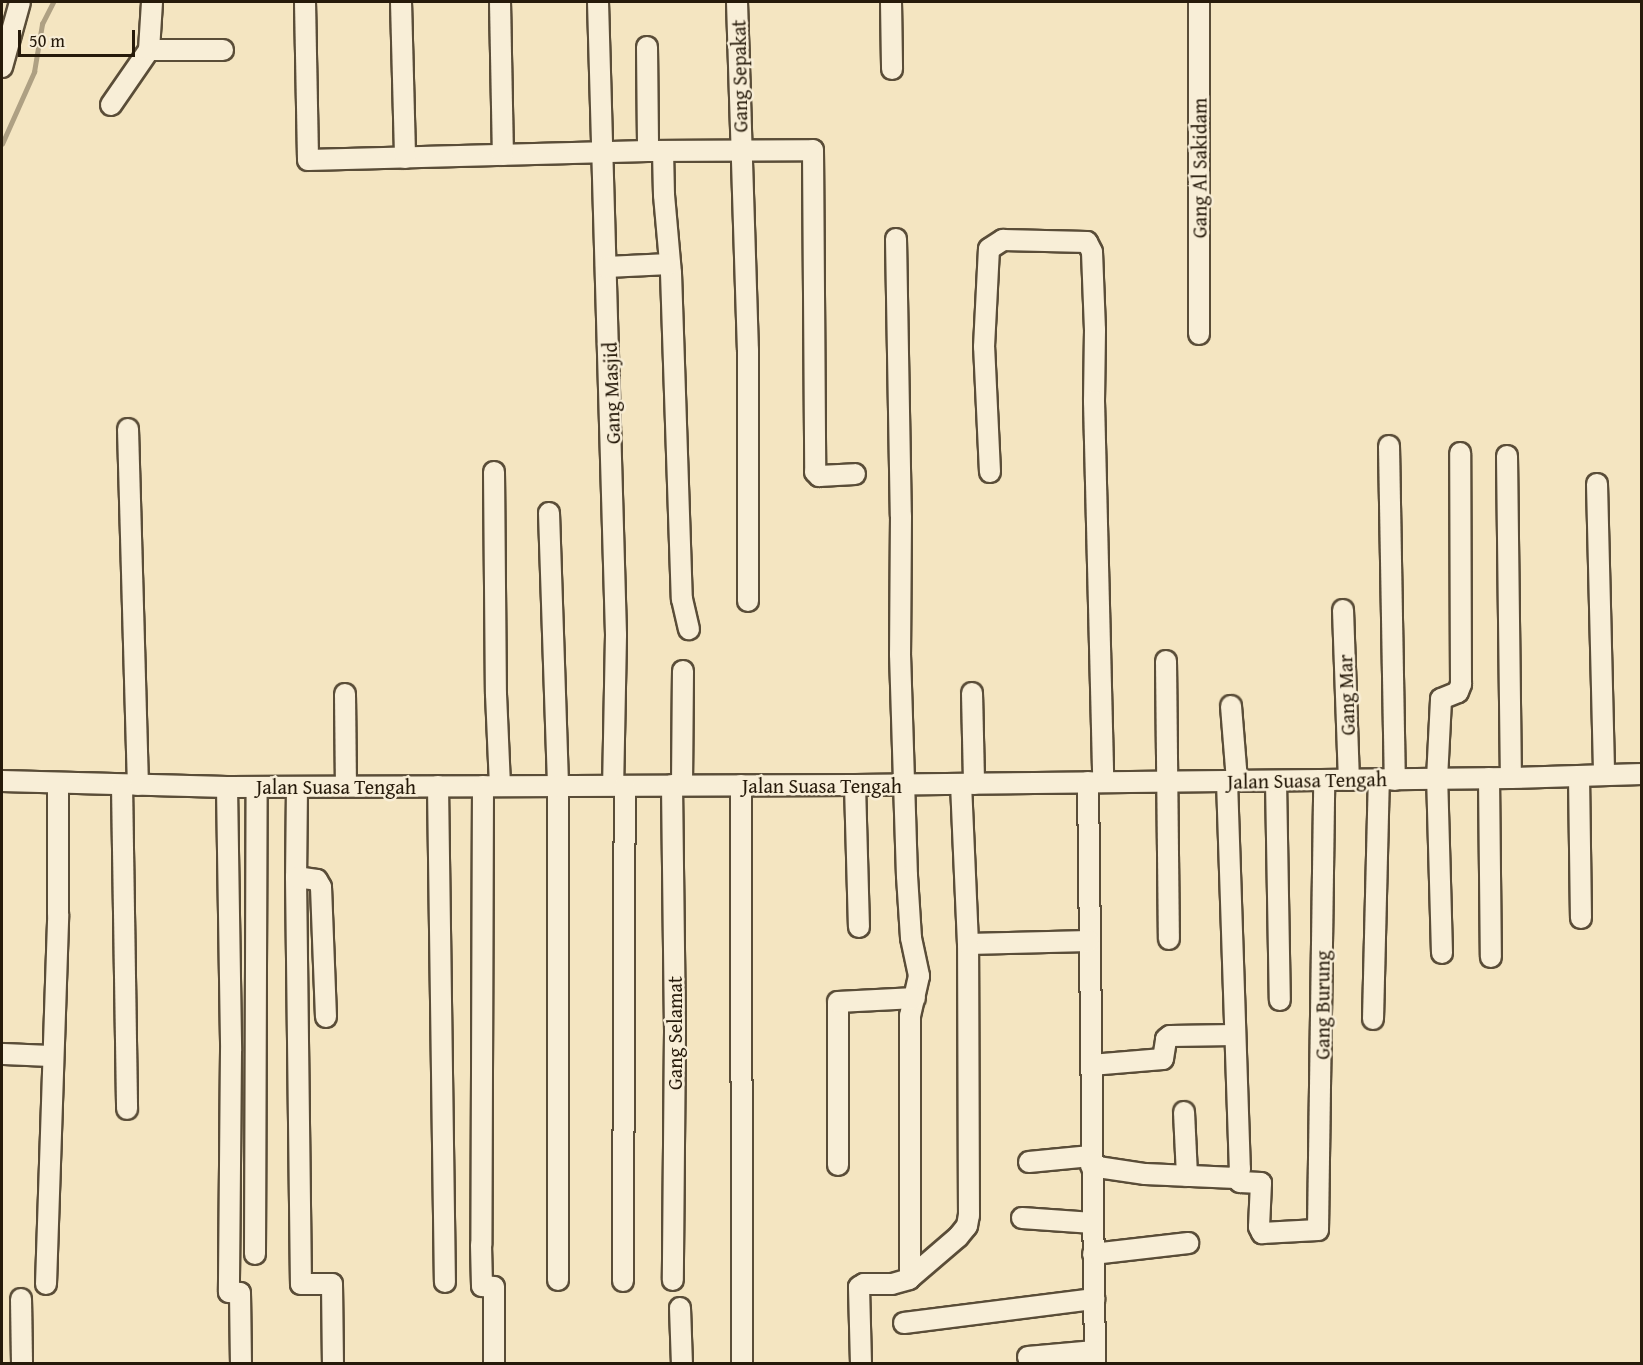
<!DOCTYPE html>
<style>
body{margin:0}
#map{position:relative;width:1643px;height:1365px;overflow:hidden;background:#f4e5c1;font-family:"Gentium Book Plus",serif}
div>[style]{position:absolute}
.stream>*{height:4.5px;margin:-2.25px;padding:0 2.25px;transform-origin:2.25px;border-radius:2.25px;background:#aea083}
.roads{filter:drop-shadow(2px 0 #5a4d38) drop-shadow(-2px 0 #5a4d38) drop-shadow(0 2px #5a4d38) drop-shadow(0 -2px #5a4d38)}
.minor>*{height:20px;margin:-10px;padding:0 10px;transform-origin:10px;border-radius:10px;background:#f8eed7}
span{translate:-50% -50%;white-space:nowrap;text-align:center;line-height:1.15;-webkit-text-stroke:5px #f8eed7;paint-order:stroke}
.street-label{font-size:20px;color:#261a0a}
.frame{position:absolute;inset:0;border:3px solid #261a0a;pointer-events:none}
.scale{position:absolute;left:18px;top:30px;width:117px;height:27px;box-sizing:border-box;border:3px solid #261a0a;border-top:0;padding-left:8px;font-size:18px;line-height:21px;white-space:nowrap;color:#261a0a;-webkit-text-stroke:4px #f8eed7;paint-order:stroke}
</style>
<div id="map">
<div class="stream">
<div style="left:2px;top:144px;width:79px;rotate:-66deg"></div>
<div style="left:34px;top:72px;width:49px;rotate:-80.5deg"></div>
<div style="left:42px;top:24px;width:25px;rotate:-63deg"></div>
</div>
<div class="roads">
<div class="minor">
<div style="left:305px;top:2px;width:158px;rotate:88.9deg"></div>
<div style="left:308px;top:160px;width:340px;rotate:-1.5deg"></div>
<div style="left:648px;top:151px;width:165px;rotate:-0.3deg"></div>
<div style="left:813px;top:150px;width:322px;rotate:89.6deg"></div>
<div style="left:815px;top:472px;width:6px;rotate:45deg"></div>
<div style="left:819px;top:476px;width:36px;rotate:-3deg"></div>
<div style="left:401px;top:2px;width:156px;rotate:88.5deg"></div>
<div style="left:500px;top:2px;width:153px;rotate:88.9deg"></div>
<div style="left:598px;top:2px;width:633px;rotate:88.37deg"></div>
<div style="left:616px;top:635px;width:150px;rotate:91.1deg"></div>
<div style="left:737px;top:2px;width:348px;rotate:88.2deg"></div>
<div style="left:748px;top:350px;width:251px;rotate:90deg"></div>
<div style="left:891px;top:2px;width:67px;rotate:89.1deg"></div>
<div style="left:1199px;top:2px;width:332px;rotate:90deg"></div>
<div style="left:647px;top:47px;width:104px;rotate:89.4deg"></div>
<div style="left:149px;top:50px;width:74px"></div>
<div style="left:2px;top:67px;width:67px;rotate:-74.5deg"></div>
<div style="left:111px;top:105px;width:67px;rotate:-55.4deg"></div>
<div style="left:149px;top:50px;width:48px;rotate:-86.4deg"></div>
<div style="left:663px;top:151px;width:44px;rotate:88.7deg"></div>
<div style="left:664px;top:195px;width:78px;rotate:84.9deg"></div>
<div style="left:671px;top:273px;width:326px;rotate:88.1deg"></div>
<div style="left:682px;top:599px;width:31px;rotate:77deg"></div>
<div style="left:896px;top:239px;width:277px;rotate:89deg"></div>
<div style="left:901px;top:516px;width:138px;rotate:90.4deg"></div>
<div style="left:900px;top:654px;width:222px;rotate:88.2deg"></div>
<div style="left:907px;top:876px;width:62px;rotate:86.3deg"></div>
<div style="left:911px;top:938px;width:39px;rotate:78deg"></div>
<div style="left:919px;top:976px;width:41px;rotate:102.7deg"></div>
<div style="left:910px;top:1016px;width:262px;rotate:90deg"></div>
<div style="left:606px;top:267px;width:64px;rotate:-2.7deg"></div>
<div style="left:128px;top:429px;width:356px;rotate:88.4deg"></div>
<div style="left:1389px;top:446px;width:334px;rotate:89deg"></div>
<div style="left:1507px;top:456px;width:322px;rotate:89.3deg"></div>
<div style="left:494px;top:472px;width:222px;rotate:89.5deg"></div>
<div style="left:496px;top:694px;width:92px;rotate:87.5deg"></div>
<div style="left:990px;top:472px;width:125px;rotate:-92.7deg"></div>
<div style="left:984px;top:347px;width:98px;rotate:-87.1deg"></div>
<div style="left:989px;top:249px;width:17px;rotate:-33deg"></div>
<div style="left:1003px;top:240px;width:84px;rotate:1.4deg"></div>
<div style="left:1087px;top:242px;width:11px;rotate:63deg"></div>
<div style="left:1092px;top:252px;width:78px;rotate:87.8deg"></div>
<div style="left:1095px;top:330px;width:71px;rotate:90.8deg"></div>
<div style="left:1094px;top:401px;width:381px;rotate:88.6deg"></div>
<div style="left:1597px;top:484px;width:291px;rotate:88.6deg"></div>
<div style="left:549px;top:513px;width:273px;rotate:88.1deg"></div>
<div style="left:558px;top:786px;width:494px;rotate:90deg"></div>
<div style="left:1343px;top:610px;width:170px;rotate:88deg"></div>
<div style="left:1166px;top:661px;width:278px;rotate:89.4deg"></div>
<div style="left:972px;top:693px;width:91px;rotate:88.7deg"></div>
<div style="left:345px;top:694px;width:92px;rotate:89.4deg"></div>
<div style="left:1231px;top:706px;width:75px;rotate:85.4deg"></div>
<div style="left:1579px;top:776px;width:142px;rotate:89.2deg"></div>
<div style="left:1489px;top:778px;width:179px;rotate:89.4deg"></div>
<div style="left:2px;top:781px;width:225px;rotate:1.5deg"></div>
<div style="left:227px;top:787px;width:628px;rotate:-0.18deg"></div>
<div style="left:855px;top:785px;width:656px;rotate:-0.61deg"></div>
<div style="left:1511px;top:778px;width:131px;rotate:-1.7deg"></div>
<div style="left:1227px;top:781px;width:388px;rotate:88.1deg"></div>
<div style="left:1240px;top:1169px;width:10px;rotate:114deg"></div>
<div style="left:1276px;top:781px;width:219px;rotate:89deg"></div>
<div style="left:1088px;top:782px;width:582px;rotate:89.31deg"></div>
<div style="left:122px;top:785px;width:324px;rotate:89.1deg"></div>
<div style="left:672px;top:785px;width:246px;rotate:89.3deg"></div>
<div style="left:675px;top:1031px;width:249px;rotate:90.5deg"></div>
<div style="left:682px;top:785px;width:114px;rotate:-89.5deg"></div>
<div style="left:741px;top:785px;width:579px;rotate:89.9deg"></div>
<div style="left:855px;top:785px;width:142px;rotate:88.4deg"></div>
<div style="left:438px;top:786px;width:496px;rotate:89.2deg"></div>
<div style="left:483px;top:786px;width:459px;rotate:90.2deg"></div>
<div style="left:481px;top:1245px;width:41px;rotate:88.6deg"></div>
<div style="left:482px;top:1286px;width:12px;rotate:5deg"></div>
<div style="left:494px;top:1287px;width:77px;rotate:90deg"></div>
<div style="left:227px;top:787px;width:264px;rotate:89.1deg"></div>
<div style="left:231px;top:1051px;width:241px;rotate:90.5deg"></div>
<div style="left:229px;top:1292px;width:11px;rotate:5deg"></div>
<div style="left:240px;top:1293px;width:71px;rotate:89.2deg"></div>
<div style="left:297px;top:787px;width:90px;rotate:90.6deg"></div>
<div style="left:296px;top:877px;width:407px;rotate:89.3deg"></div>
<div style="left:301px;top:1284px;width:31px"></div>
<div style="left:332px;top:1284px;width:80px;rotate:89.3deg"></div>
<div style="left:296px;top:877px;width:21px;rotate:8deg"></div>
<div style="left:317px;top:880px;width:8px;rotate:60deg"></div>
<div style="left:321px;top:887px;width:130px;rotate:87.8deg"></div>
<div style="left:968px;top:944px;width:121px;rotate:-1.4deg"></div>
<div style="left:1442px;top:953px;width:174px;rotate:-91.6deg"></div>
<div style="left:1437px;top:779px;width:80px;rotate:-87.1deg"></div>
<div style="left:1441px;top:699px;width:18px;rotate:-22deg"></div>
<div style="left:1458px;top:692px;width:9px;rotate:-69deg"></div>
<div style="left:1461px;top:684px;width:231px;rotate:-90.2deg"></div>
<div style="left:1373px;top:1019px;width:239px;rotate:-88.6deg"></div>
<div style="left:2px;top:1054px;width:50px;rotate:2.3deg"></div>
<div style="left:1091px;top:1065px;width:72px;rotate:-4.8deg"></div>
<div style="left:1163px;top:1059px;width:20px;rotate:-81deg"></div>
<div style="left:1166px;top:1039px;width:5px;rotate:-37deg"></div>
<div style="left:1170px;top:1036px;width:65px;rotate:-0.9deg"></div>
<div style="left:1184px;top:1112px;width:64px;rotate:87.3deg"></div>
<div style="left:1029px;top:1162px;width:62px;rotate:-5.5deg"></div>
<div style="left:838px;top:1165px;width:163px;rotate:-90deg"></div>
<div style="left:838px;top:1002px;width:77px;rotate:-3deg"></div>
<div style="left:1091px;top:1166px;width:55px;rotate:8.4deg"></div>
<div style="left:1145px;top:1174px;width:91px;rotate:2.5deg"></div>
<div style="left:1236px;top:1178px;width:6px;rotate:45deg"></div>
<div style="left:1240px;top:1182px;width:21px;rotate:3deg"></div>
<div style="left:1261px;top:1183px;width:44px;rotate:92.6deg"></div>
<div style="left:1259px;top:1227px;width:7px;rotate:63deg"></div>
<div style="left:1262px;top:1233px;width:56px;rotate:-3.1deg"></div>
<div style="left:1318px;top:1230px;width:450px;rotate:-89.2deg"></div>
<div style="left:1022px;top:1218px;width:71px;rotate:4deg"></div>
<div style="left:255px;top:1254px;width:467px;rotate:-89.8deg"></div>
<div style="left:1093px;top:1254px;width:96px;rotate:-6.6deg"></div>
<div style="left:623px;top:1281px;width:495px;rotate:-89.8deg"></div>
<div style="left:46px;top:1284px;width:370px;rotate:-88.1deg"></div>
<div style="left:58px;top:914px;width:131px;rotate:-90deg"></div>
<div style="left:21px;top:1299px;width:65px;rotate:89.1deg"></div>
<div style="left:680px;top:1308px;width:56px;rotate:88deg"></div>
<div style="left:904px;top:1323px;width:192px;rotate:-7.2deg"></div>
<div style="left:1028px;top:1357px;width:67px;rotate:-5.1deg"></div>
<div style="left:861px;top:1364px;width:77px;rotate:-91.5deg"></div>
<div style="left:859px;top:1287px;width:6px;rotate:-31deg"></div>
<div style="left:864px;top:1284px;width:28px"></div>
<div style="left:892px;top:1284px;width:18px;rotate:-16deg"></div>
<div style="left:909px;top:1279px;width:65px;rotate:-40.6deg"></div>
<div style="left:958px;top:1237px;width:14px;rotate:-51deg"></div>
<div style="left:967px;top:1226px;width:11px;rotate:-80deg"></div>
<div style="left:969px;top:1215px;width:271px;rotate:-90.2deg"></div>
<div style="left:968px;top:944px;width:160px;rotate:-92.5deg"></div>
</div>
</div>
<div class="street-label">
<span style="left:739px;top:76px;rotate:-91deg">Gang Sepakat</span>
<span style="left:1199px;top:168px;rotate:-90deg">Gang Al Sakidam</span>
<span style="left:611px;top:393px;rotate:-92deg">Gang Masjid</span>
<span style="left:1346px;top:695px;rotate:-92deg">Gang Mar</span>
<span style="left:1307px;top:780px;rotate:-1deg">Jalan Suasa Tengah</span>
<span style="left:822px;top:785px">Jalan Suasa Tengah</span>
<span style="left:336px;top:786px">Jalan Suasa Tengah</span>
<span style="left:1322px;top:1005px;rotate:-90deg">Gang Burung</span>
<span style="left:674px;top:1033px;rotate:-90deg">Gang Selamat</span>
</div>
<div class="frame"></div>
<div class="scale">50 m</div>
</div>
